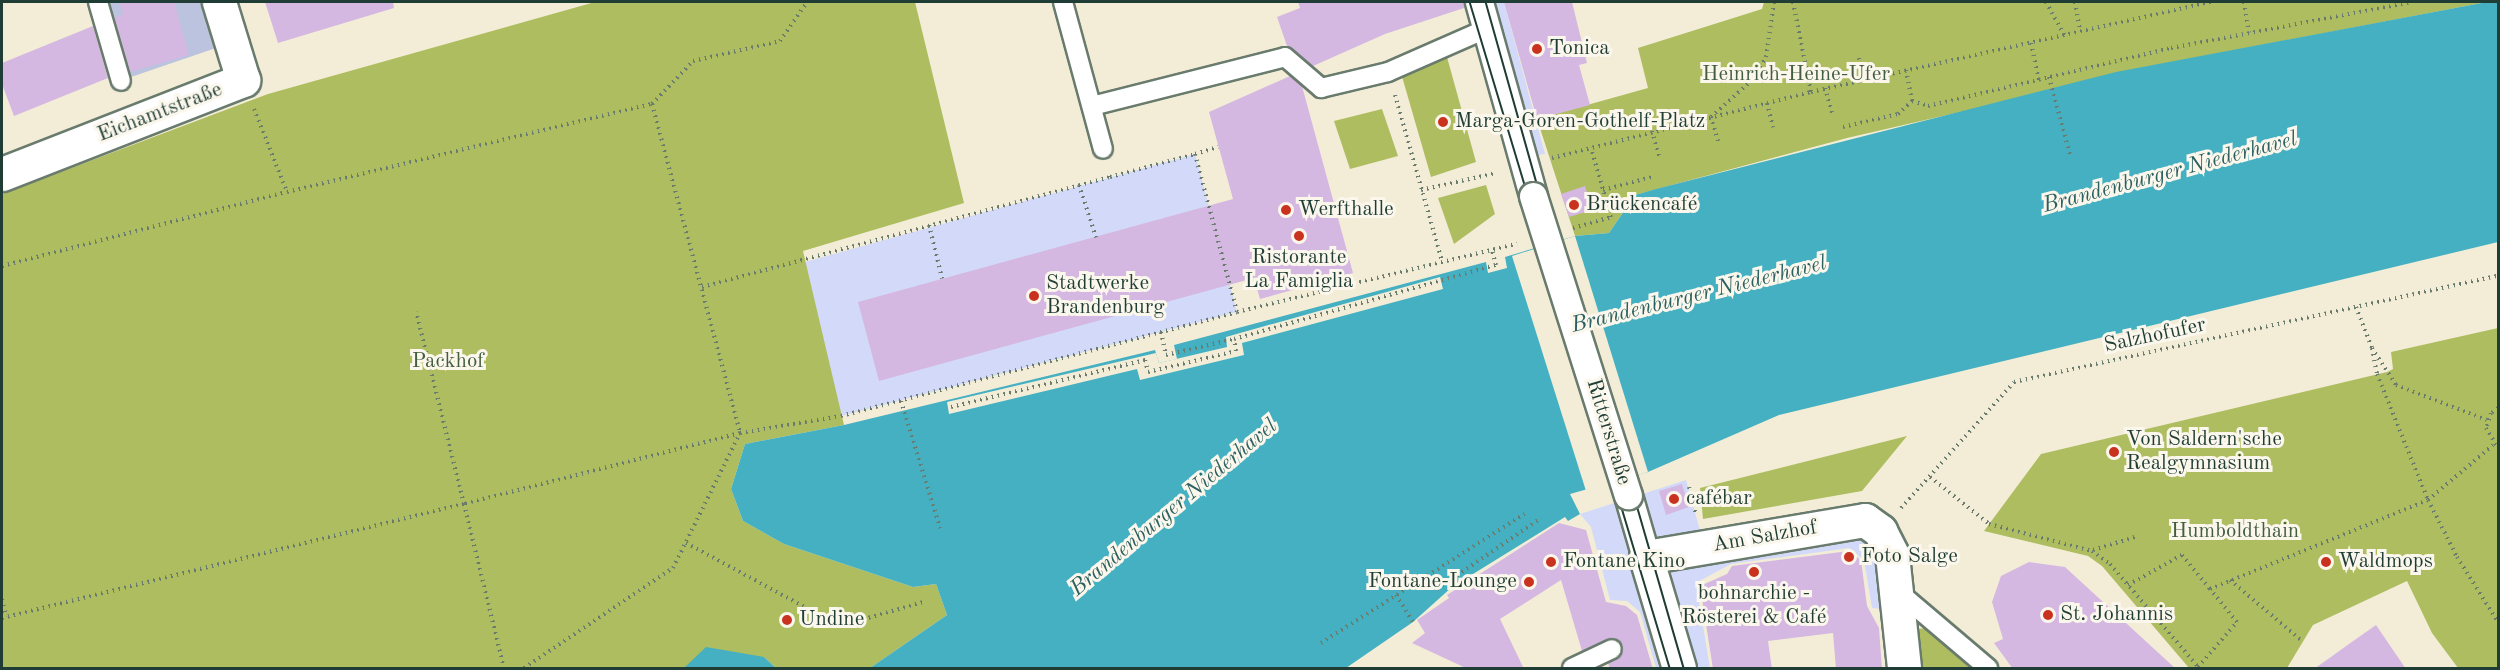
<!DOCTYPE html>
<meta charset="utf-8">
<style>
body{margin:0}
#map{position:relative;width:2500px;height:670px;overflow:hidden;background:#f3edd8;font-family:"Old Standard TT",serif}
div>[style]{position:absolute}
.built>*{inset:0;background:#d3d9f9}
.industrial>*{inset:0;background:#bcc3de}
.green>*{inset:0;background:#aebd60}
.water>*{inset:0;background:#44b0c2}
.pier>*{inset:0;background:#f3edd8}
.building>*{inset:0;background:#d4b8e2}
.path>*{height:4px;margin-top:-2px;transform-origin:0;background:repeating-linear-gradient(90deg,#697b6d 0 1.5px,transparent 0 6px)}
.roads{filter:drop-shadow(2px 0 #697b6d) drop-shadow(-2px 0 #697b6d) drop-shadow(0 2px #697b6d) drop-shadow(0 -2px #697b6d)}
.service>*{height:18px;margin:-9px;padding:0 9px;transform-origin:9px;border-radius:9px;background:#fff}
.pedestrian>*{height:27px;margin:-13.5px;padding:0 13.5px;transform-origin:13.5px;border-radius:13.5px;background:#fff}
.minor>*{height:33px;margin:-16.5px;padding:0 16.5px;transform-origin:16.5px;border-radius:16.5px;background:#fff}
.tram>*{height:1.5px;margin:-0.75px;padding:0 0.75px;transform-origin:0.75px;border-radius:0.75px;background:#1f3d34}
.bridges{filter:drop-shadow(2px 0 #697b6d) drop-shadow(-2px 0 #697b6d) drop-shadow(0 2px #697b6d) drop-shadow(0 -2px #697b6d)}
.pedestrian-bridge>*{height:27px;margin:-13.5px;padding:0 13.5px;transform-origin:13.5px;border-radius:13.5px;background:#fff}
.dots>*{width:16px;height:16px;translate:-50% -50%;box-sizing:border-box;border:3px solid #fbf7ec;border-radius:50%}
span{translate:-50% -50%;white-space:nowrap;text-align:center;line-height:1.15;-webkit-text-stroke:6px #fbf7ec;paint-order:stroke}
.poi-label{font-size:21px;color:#1f3d34}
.left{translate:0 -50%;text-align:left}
.right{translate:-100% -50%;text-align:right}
.park-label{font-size:21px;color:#435d3f}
.street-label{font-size:21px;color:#1f3d34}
.water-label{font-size:22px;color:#2a605f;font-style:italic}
.frame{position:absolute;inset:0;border:3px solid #1f3d34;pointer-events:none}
</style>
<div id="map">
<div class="built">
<div style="clip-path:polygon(1476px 2px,1504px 2px,1545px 154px,1518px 157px)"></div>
<div style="clip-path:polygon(1195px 154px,1237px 312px,841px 416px,805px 262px)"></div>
<div style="clip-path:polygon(1686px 480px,1704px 545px,1867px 519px,1899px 611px,1872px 608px,1864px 560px,1849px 548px,1731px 564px,1696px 583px,1710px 668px,1656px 668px,1640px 612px,1627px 601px,1610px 600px,1591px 527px,1580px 514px)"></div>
</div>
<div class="industrial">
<div style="clip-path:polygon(109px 2px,202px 2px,216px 48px,131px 77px)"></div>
</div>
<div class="green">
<div style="clip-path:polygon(595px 2px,915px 2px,964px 203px,803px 251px,844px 425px,745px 444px,731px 489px,743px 521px,784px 544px,913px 587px,936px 584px,947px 615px,870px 668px,776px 668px,764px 657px,694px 662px,684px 668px,2px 668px,2px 194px,268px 94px)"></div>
<div style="clip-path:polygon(1764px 2px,2487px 2px,2199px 57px,1847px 138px,1635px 195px,1609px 233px,1575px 236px,1537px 119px,1648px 88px,1638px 48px,1762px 9px)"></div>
<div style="clip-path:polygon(1447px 57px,1476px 162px,1431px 177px,1401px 73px)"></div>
<div style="clip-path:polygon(1382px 109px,1398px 156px,1350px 169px,1334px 121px)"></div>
<div style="clip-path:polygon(1486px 185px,1495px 214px,1454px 244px,1438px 198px)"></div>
<div style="clip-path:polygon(2498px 328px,2498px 668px,2458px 668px,2432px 633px,2407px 581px,2313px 625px,2287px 668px,2189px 668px,2102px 566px,2088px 556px,1984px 531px,2041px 454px,2387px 372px,2393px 369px,2391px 352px)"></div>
<div style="clip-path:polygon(1907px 436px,1862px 491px,1703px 519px,1700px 488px)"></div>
<div style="clip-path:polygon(1927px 628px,1974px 668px,1917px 668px,1916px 629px)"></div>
</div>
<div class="water">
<div style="clip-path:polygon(2487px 2px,2498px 2px,2498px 242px,1779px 415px,1648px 472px,1570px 494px,1580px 514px,1568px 521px,1565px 517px,1452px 587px,1413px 622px,1346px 668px,870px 668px,947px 615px,936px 584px,913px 587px,784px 544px,743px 521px,731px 489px,745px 444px,844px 425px,1155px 350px,1159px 363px,1177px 359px,1174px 345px,1486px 262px,1488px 273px,1507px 268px,1505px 257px,1575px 236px,1609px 233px,1635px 195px,1656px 189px,2116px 72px)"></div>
<div style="clip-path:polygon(706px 647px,764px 657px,776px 668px,684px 668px)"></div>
</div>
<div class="pier">
<div style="clip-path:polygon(1575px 236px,1648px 472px,1586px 491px,1512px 256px)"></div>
<div style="clip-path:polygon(1440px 277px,1443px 289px,1242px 343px,1244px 355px,1140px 380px,1137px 369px,949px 414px,947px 402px,1156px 353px,1159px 363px,1227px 347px,1226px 337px)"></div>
</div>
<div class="building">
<div style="clip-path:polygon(119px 2px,174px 2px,189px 55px,130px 72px,114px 18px,123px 14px)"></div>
<div style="clip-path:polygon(265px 2px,393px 2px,394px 8px,278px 43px)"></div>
<div style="clip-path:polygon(1298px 2px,1464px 2px,1464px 8px,1385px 34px,1313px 66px,1287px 46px,1277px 17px,1300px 8px)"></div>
<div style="clip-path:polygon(1504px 2px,1572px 2px,1587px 63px,1579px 65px,1590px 105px,1537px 119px)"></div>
<div style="clip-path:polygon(93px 26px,108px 78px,14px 116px,2px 84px,2px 63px)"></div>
<div style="clip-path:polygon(1290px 76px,1302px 86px,1353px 273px,1260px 299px,1254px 278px,879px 381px,858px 302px,1233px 199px,1209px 112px)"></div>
<div style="clip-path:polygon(1585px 186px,1592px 210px,1569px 217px,1561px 194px)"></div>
<div style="clip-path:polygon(1682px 484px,1689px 507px,1666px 515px,1659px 491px)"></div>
<div style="clip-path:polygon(1559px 523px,1586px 530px,1606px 602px,1626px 606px,1637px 615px,1653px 669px,1610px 669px,1608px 663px,1623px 650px,1622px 644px,1613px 638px,1582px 651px,1561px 580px,1500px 619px,1524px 669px,1468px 669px,1412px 643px,1425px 633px,1417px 620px,1449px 598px,1447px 595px)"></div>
<div style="clip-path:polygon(1849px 551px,1861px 560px,1867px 606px,1879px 628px,1882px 669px,1836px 669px,1833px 633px,1768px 641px,1772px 669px,1713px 669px,1700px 586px,1727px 574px,1732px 566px)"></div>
<div style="clip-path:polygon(2029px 562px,2065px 567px,2176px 669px,2013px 669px,1994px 643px,2003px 639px,1992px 602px,2001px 576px)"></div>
<div style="clip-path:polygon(2376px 625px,2406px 669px,2314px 669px,2349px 644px)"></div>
</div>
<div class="path">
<div style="left:1793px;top:2px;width:92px;rotate:78.7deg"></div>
<div style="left:2046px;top:2px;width:38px;rotate:61deg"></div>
<div style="left:2075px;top:2px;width:29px;rotate:80deg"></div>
<div style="left:2244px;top:2px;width:31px;rotate:81deg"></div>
<div style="left:2031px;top:43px;width:38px;rotate:78deg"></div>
<div style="left:1859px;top:58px;width:23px;rotate:77deg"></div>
<div style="left:1906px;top:70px;width:32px;rotate:79deg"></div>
<div style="left:2049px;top:77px;width:81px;rotate:74.9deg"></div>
<div style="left:1825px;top:88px;width:26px;rotate:74deg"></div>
<div style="left:1395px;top:95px;width:173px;rotate:74.2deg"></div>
<div style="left:1767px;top:103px;width:25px;rotate:76deg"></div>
<div style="left:652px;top:104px;width:59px;rotate:-46.4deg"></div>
<div style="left:693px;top:61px;width:89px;rotate:-12.9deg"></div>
<div style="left:780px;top:41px;width:47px;rotate:-55.3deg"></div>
<div style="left:254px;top:109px;width:89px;rotate:68.3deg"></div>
<div style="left:1843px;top:127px;width:57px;rotate:-13.3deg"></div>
<div style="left:1898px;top:114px;width:19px;rotate:-43deg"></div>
<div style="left:1912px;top:101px;width:17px;rotate:17deg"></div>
<div style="left:1928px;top:106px;width:250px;rotate:-13.4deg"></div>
<div style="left:2171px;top:48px;width:245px;rotate:-10.8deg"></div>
<div style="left:1652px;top:131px;width:26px;rotate:74deg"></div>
<div style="left:1718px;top:141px;width:25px;rotate:-106deg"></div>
<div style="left:1711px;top:117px;width:52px;rotate:-41.9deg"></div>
<div style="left:1750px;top:82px;width:30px;rotate:-57deg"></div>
<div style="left:1766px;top:57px;width:56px;rotate:-81.7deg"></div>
<div style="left:1195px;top:154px;width:24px;rotate:-17deg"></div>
<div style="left:1552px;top:158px;width:267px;rotate:-14.3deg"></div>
<div style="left:1811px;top:92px;width:410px;rotate:-12.7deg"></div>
<div style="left:1110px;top:177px;width:88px;rotate:-15.1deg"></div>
<div style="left:1195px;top:154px;width:163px;rotate:75.1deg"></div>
<div style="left:1079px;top:185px;width:55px;rotate:71.9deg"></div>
<div style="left:1421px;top:190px;width:77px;rotate:-12.8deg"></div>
<div style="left:1603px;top:190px;width:51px;rotate:-14.9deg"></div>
<div style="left:929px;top:225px;width:55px;rotate:76.2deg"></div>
<div style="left:1573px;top:228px;width:40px;rotate:-16deg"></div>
<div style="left:1611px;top:217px;width:72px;rotate:-106.2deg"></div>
<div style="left:2px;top:266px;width:294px;rotate:-14.6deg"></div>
<div style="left:287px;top:192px;width:375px;rotate:-13.6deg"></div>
<div style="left:652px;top:104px;width:341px;rotate:75deg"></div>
<div style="left:740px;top:433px;width:285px;rotate:165.6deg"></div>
<div style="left:464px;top:504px;width:169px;rotate:76.3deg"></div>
<div style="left:702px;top:287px;width:423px;rotate:-15.1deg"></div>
<div style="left:1110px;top:177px;width:4px;rotate:-104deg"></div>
<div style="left:2356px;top:307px;width:44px;rotate:68.7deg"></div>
<div style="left:2372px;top:348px;width:44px;rotate:57deg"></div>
<div style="left:2396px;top:385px;width:97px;rotate:21deg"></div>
<div style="left:1161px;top:332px;width:24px;rotate:78deg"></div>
<div style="left:1166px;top:355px;width:70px;rotate:-13.2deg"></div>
<div style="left:2372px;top:348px;width:26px;rotate:79deg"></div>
<div style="left:2377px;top:374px;width:136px;rotate:68deg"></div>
<div style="left:2428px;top:500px;width:64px;rotate:63deg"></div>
<div style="left:2457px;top:557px;width:77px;rotate:57.8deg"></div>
<div style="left:901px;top:401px;width:133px;rotate:72.9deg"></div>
<div style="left:951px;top:407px;width:200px;rotate:-13.6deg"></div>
<div style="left:1145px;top:360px;width:12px;rotate:76deg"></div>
<div style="left:1148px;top:372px;width:90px;rotate:-13.4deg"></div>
<div style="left:1236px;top:351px;width:12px;rotate:-99deg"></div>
<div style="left:1234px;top:339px;width:272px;rotate:-15.8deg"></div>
<div style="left:1496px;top:265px;width:16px;rotate:-105deg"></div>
<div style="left:2498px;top:408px;width:9px;rotate:144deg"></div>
<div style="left:2491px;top:413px;width:16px;rotate:108deg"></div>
<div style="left:2486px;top:428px;width:23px;rotate:59deg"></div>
<div style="left:1930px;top:477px;width:75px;rotate:38.5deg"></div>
<div style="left:1989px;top:524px;width:106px;rotate:14.7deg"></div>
<div style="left:2092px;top:551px;width:22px;rotate:36deg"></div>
<div style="left:2110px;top:564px;width:137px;rotate:49.4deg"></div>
<div style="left:1689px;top:487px;width:29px;rotate:76deg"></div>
<div style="left:1901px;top:508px;width:169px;rotate:-48.1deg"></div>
<div style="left:2014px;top:382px;width:495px;rotate:-12.4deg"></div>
<div style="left:686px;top:543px;width:175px;rotate:28.3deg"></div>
<div style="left:840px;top:626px;width:86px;rotate:-16.1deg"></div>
<div style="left:2093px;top:550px;width:44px;rotate:-17.2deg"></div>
<div style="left:1423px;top:578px;width:18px;rotate:38deg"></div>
<div style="left:1437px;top:589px;width:126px;rotate:-34.3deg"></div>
<div style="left:2230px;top:580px;width:94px;rotate:40.3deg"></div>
<div style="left:2128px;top:585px;width:62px;rotate:-29.1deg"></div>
<div style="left:2182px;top:555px;width:44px;rotate:50.5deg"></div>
<div style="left:2210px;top:589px;width:235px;rotate:-22.2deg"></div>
<div style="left:2428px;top:500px;width:85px;rotate:-40.2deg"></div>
<div style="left:1396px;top:595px;width:32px;rotate:58deg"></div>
<div style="left:2px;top:599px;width:18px;rotate:77deg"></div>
<div style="left:2px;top:618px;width:476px;rotate:-13.9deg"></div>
<div style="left:464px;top:504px;width:198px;rotate:-104deg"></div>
<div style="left:1321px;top:643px;width:241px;rotate:-32.4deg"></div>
<div style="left:2198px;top:667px;width:60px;rotate:-49.1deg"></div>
<div style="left:2237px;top:622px;width:43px;rotate:-129.3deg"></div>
<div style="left:524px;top:668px;width:179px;rotate:-33.9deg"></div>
<div style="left:673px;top:568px;width:151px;rotate:-63.6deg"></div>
<div style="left:740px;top:433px;width:102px;rotate:-9.6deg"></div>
<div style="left:841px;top:416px;width:409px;rotate:-14.7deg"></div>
<div style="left:1237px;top:312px;width:288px;rotate:-13.7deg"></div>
</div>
<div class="roads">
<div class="service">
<div style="left:98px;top:2px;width:82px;rotate:73.8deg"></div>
<div style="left:1063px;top:2px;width:152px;rotate:74.8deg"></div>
<div style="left:1092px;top:106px;width:199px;rotate:-14.2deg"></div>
<div style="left:1285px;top:57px;width:48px;rotate:40.7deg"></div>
<div style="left:1321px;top:88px;width:69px;rotate:-13.4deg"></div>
<div style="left:1388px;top:72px;width:107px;rotate:-23.7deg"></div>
<div style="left:1896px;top:590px;width:121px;rotate:40.3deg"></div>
<div style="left:1572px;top:668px;width:44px;rotate:-25.4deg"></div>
</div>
<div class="pedestrian">
<div style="left:1479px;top:2px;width:201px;rotate:74.4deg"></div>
<div style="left:1628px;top:495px;width:65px;rotate:73.8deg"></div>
</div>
<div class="minor">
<div style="left:2px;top:174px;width:259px;rotate:-21.3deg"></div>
<div style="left:243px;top:80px;width:82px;rotate:-107.1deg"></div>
<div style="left:1679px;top:668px;width:116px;rotate:-106.6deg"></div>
<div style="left:1646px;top:557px;width:222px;rotate:-9.6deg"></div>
<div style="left:1865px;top:520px;width:19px;rotate:36deg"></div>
<div style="left:1880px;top:531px;width:27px;rotate:63deg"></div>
<div style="left:1892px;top:555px;width:114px;rotate:83.9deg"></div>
</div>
</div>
<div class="tram">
<div style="left:1470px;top:2px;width:695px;rotate:73.28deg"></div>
<div style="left:1486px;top:2px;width:199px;rotate:74.3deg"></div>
<div style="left:1540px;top:194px;width:294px;rotate:72.6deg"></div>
<div style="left:1628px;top:474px;width:202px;rotate:73.9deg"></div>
</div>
<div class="bridges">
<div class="pedestrian-bridge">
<div style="left:1533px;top:196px;width:314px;rotate:72.4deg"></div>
</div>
</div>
<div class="dots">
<div style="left:1537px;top:49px;background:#c8321e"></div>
<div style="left:1443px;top:122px;background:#c8321e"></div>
<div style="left:1574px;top:205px;background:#c8321e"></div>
<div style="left:1286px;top:210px;background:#c8321e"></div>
<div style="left:1299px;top:236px;background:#c8321e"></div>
<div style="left:1034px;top:296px;background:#c8321e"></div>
<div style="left:2114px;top:452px;background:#c8321e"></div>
<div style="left:1674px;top:499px;background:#c8321e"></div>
<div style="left:1849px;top:557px;background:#c8321e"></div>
<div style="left:1551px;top:562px;background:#c8321e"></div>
<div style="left:2326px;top:562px;background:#c8321e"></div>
<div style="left:1754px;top:572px;background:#c8321e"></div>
<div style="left:1529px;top:582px;background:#c8321e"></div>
<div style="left:2048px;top:615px;background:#c8321e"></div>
<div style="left:787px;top:620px;background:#c8321e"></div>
</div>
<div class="poi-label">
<span class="left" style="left:1549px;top:49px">Tonica</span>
<span class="left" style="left:1455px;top:122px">Marga-Goren-Gothelf-Platz</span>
<span class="left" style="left:1586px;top:205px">Brückencafé</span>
<span class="left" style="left:1298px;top:210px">Werfthalle</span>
<span style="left:1299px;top:270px">Ristorante<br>La Famiglia</span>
<span class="left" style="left:1046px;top:296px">Stadtwerke<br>Brandenburg</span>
<span class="left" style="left:2126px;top:452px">Von Saldern'sche<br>Realgymnasium</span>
<span class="left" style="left:1686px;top:499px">cafébar</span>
<span class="left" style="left:1861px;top:557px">Foto Salge</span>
<span class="left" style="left:1563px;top:562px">Fontane Kino</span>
<span class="left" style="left:2338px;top:562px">Waldmops</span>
<span class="right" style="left:1517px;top:582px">Fontane-Lounge</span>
<span style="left:1754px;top:606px">bohnarchie -<br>Rösterei &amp; Café</span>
<span class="left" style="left:2060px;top:615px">St. Johannis</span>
<span class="left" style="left:799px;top:620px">Undine</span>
</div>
<div class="park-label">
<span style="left:1796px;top:75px">Heinrich-Heine-Ufer</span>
<span style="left:448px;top:362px">Packhof</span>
<span style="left:2235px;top:532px">Humboldthain</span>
</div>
<div class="street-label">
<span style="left:160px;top:113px;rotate:-21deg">Eichamtstraße</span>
<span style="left:2155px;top:336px;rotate:-12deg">Salzhofufer</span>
<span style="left:1608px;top:432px;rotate:73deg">Ritterstraße</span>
<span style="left:1765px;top:537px;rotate:-10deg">Am Salzhof</span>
</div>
<div class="water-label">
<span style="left:2170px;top:173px;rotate:-15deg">Brandenburger Niederhavel</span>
<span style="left:1699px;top:295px;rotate:-14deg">Brandenburger Niederhavel</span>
<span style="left:1174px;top:508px;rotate:-40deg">Brandenburger Niederhavel</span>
</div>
<div class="frame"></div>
</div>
